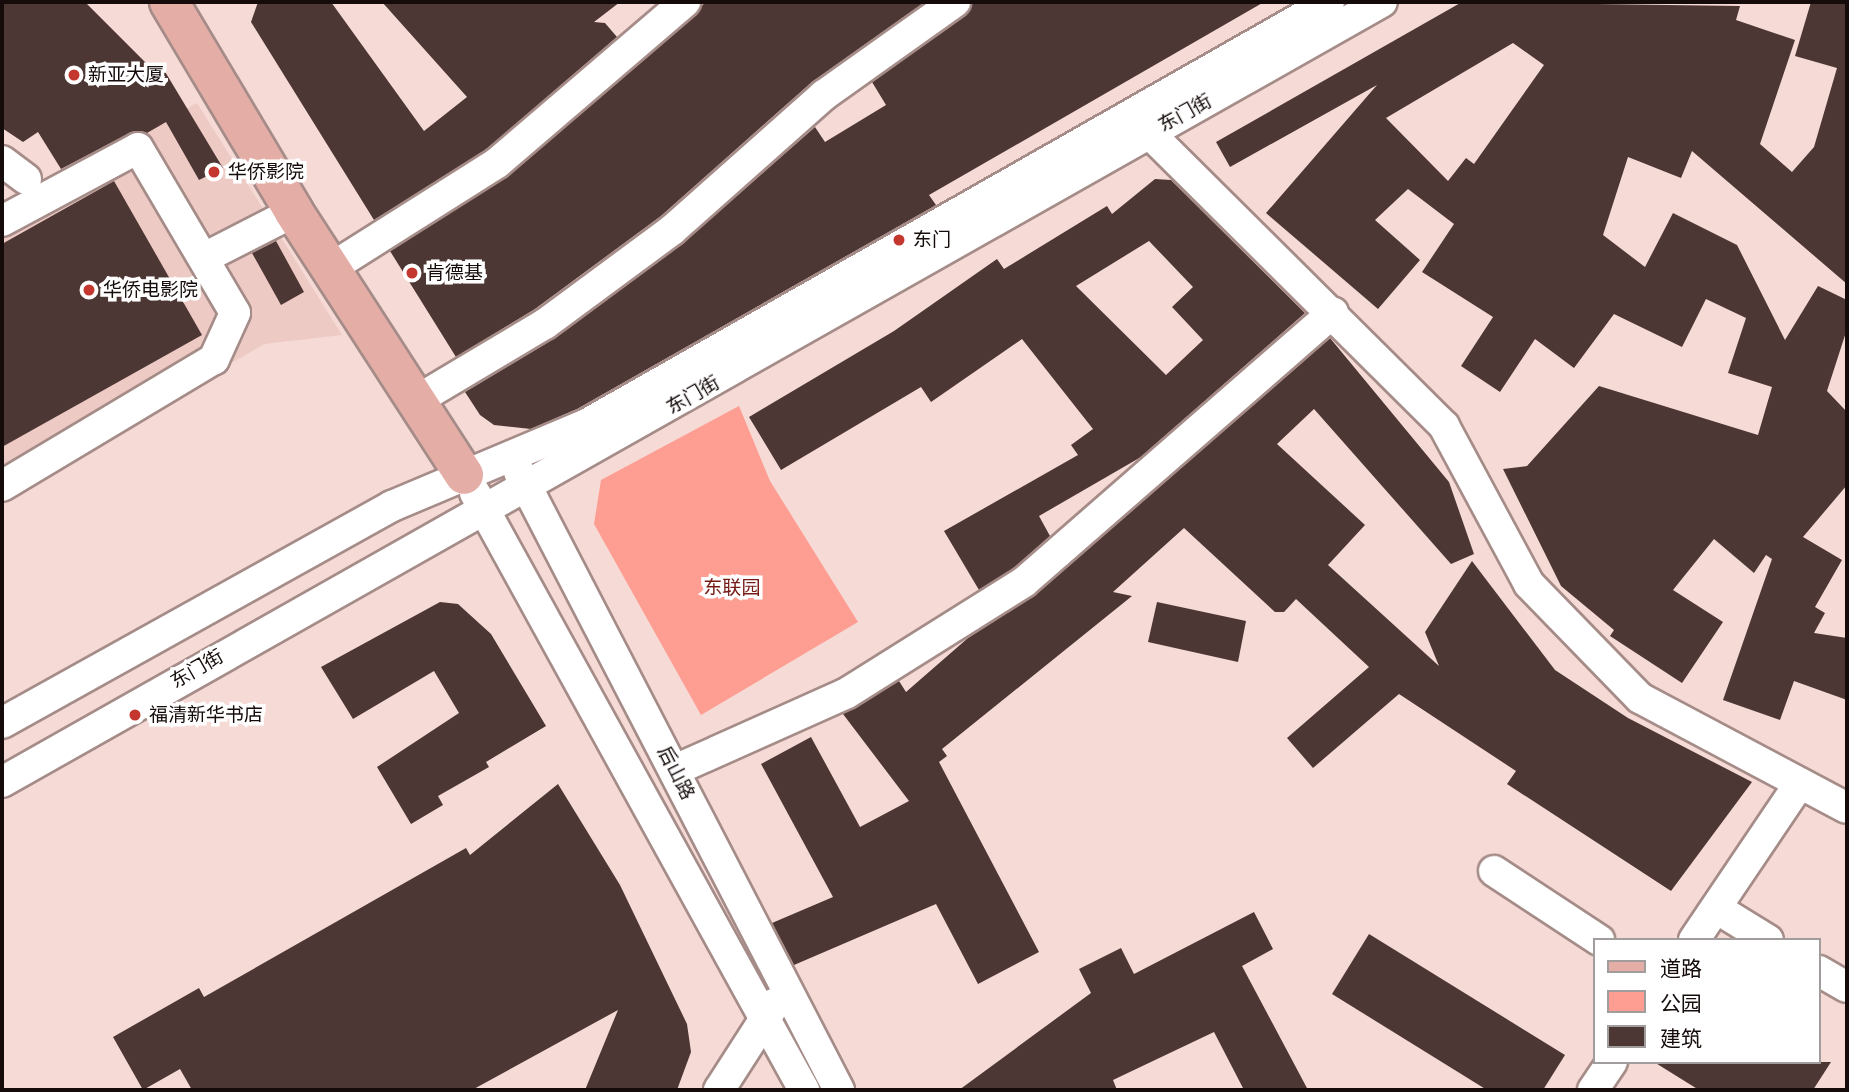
<!DOCTYPE html>
<meta charset="utf-8">
<style>
body{margin:0}
#map{position:relative;width:1849px;height:1092px;overflow:hidden;background:#f6dad6;font-family:"PT Sans","Noto Sans SC",sans-serif}
div>[style]{position:absolute}
.built>*{inset:0;background:#eecac5}
.green>*{inset:0;background:#fe9d91}
.building>*{inset:0;background:#4c3734}
.roads{filter:drop-shadow(2px 0 #a58c88) drop-shadow(-2px 0 #a58c88) drop-shadow(0 2px #a58c88) drop-shadow(0 -2px #a58c88)}
.minor>*{height:30px;margin:-15px;padding:0 15px;transform-origin:15px;border-radius:15px;background:#fff}
.major>*{height:38px;margin:-19px;padding:0 19px;transform-origin:19px;border-radius:19px;background:#e4aea7}
.dots>*{width:19px;height:19px;translate:-50% -50%;box-sizing:border-box;border:4px solid #fff;border-radius:50%}
span{translate:-50% -50%;white-space:nowrap;text-align:center;line-height:1.15;-webkit-text-stroke:7px #fff;paint-order:stroke}
.poi-label{font-size:19px;color:#140b0a}
.left{translate:0 -50%;text-align:left}
.street-label{font-size:19px;color:#140b0a}
.park-label{font-size:19px;color:#751a15}
.frame{position:absolute;inset:0;border:4px solid #140b0a;pointer-events:none}
.legend{position:absolute;left:1593px;top:938px;width:228px;height:126px;box-sizing:border-box;background:#fff;border:2px solid #a19d9d;margin:0;padding:9px 12px;list-style:none;font-size:21px;color:#140b0a}
.legend li{display:flex;align-items:center;gap:14px;height:35px}
.legend b{width:35px;border:2px solid #a19d9d}
</style>
<div id="map">
<div class="built">
<div style="clip-path:polygon(197px 103px,342px 335px,264px 344px,2px 498px,2px 205px)"></div>
</div>
<div class="green">
<div style="clip-path:polygon(739px 406px,770px 481px,858px 622px,701px 715px,594px 524px,601px 480px)"></div>
</div>
<div class="building">
<div style="clip-path:polygon(2px 2px,85px 2px,153px 70px,161px 65px,223px 168px,199px 180px,166px 122px,147px 133px,130px 133px,61px 169px,38px 132px,23px 142px,2px 128px)"></div>
<div style="clip-path:polygon(258px 2px,331px 2px,424px 131px,467px 97px,382px 2px,620px 2px,594px 22px,605px 23px,617px 37px,487px 149px,374px 220px,251px 22px)"></div>
<div style="clip-path:polygon(706px 2px,925px 2px,812px 82px,661px 216px,535px 309px,456px 357px,390px 251px,508px 176px)"></div>
<div style="clip-path:polygon(972px 2px,1264px 2px,929px 195px,936px 205px,577px 409px,531px 429px,494px 425px,480px 415px,465px 392px,555px 338px,682px 244px,815px 127px,825px 142px,886px 105px,872px 82px,965px 16px)"></div>
<div style="clip-path:polygon(evenodd,1462px 2px,1740px 6px,1736px 20px,1795px 40px,1760px 144px,1792px 172px,1814px 147px,1837px 68px,1795px 56px,1811px 2px,1847px 2px,1847px 284px,1692px 151px,1681px 178px,1628px 157px,1603px 235px,1645px 267px,1673px 213px,1737px 245px,1785px 340px,1818px 286px,1847px 300px,1847px 329px,1827px 391px,1847px 412px,1847px 485px,1803px 537px,1842px 560px,1815px 607px,1825px 613px,1814px 633px,1847px 638px,1847px 700px,1794px 681px,1780px 720px,1723px 700px,1772px 559px,1766px 555px,1754px 573px,1714px 539px,1673px 590px,1723px 622px,1682px 683px,1610px 636px,1614px 630px,1561px 586px,1503px 469px,1527px 466px,1599px 386px,1758px 435px,1772px 387px,1728px 373px,1746px 318px,1706px 299px,1682px 347px,1614px 314px,1574px 368px,1535px 339px,1500px 392px,1461px 366px,1493px 317px,1422px 272px,1454px 224px,1408px 189px,1375px 220px,1420px 260px,1378px 309px,1266px 213px,1377px 85px,1230px 167px,1216px 142px,1462px 2px,1513px 43px,1544px 65px,1474px 164px,1466px 158px,1448px 181px,1386px 118px,1513px 43px)"></div>
<div style="clip-path:polygon(evenodd,1155px 179px,1171px 180px,1305px 313px,1141px 457px,1039px 516px,1050px 536px,1014px 568px,979px 590px,944px 531px,1078px 455px,1071px 445px,1093px 429px,1022px 339px,931px 402px,921px 387px,781px 470px,749px 417px,894px 331px,997px 259px,1004px 269px,1107px 206px,1112px 214px,1155px 179px,1149px 241px,1193px 287px,1172px 307px,1203px 340px,1166px 375px,1076px 286px,1149px 241px)"></div>
<div style="clip-path:polygon(114px 181px,202px 335px,2px 447px,2px 244px)"></div>
<div style="clip-path:polygon(276px 241px,304px 292px,281px 305px,252px 253px)"></div>
<div style="clip-path:polygon(1330px 338px,1449px 482px,1474px 554px,1451px 564px,1314px 409px,1277px 444px,1365px 525px,1328px 565px,1439px 666px,1425px 632px,1472px 561px,1555px 670px,1628px 718px,1752px 782px,1671px 891px,1507px 784px,1516px 771px,1399px 694px,1313px 768px,1287px 738px,1369px 667px,1296px 599px,1284px 612px,1275px 612px,1184px 528px,1113px 592px,1132px 596px,942px 749px,947px 756px,939px 762px,1039px 952px,978px 984px,936px 904px,794px 965px,772px 923px,833px 897px,761px 764px,811px 737px,860px 827px,909px 801px,843px 714px,899px 681px,906px 692px,968px 638px,1035px 595px)"></div>
<div style="clip-path:polygon(440px 602px,458px 604px,491px 634px,546px 726px,486px 762px,489px 767px,438px 796px,443px 805px,411px 824px,377px 767px,459px 713px,434px 671px,353px 719px,321px 667px)"></div>
<div style="clip-path:polygon(1157px 602px,1246px 621px,1238px 662px,1148px 642px)"></div>
<div style="clip-path:polygon(558px 784px,620px 885px,687px 1024px,691px 1052px,677px 1090px,585px 1090px,618px 1010px,472px 1090px,192px 1090px,180px 1069px,143px 1090px,113px 1037px,199px 988px,204px 997px,466px 848px,470px 855px)"></div>
<div style="clip-path:polygon(1254px 912px,1273px 949px,1242px 966px,1308px 1090px,1244px 1090px,1214px 1032px,1113px 1080px,1117px 1090px,959px 1090px,1091px 993px,1079px 969px,1121px 948px,1134px 974px)"></div>
<div style="clip-path:polygon(1369px 934px,1565px 1055px,1543px 1090px,1487px 1090px,1332px 994px)"></div>
<div style="clip-path:polygon(1654px 1062px,1831px 1062px,1813px 1090px,1699px 1090px)"></div>
</div>
<div class="roads">
<div class="minor">
<div style="left:1136px;top:120px;width:434px;rotate:44.8deg"></div>
<div style="left:1444px;top:426px;width:179px;rotate:61.7deg"></div>
<div style="left:1529px;top:584px;width:159px;rotate:45.8deg"></div>
<div style="left:1640px;top:698px;width:234px;rotate:28deg"></div>
<div style="left:2px;top:161px;width:30px;rotate:37deg"></div>
<div style="left:2px;top:221px;width:154px;rotate:-28.2deg"></div>
<div style="left:138px;top:148px;width:191px;rotate:59.5deg"></div>
<div style="left:235px;top:313px;width:51px;rotate:114.5deg"></div>
<div style="left:214px;top:359px;width:247px;rotate:149.1deg"></div>
<div style="left:206px;top:257px;width:99px;rotate:-27.1deg"></div>
<div style="left:331px;top:268px;width:196px;rotate:-32.3deg"></div>
<div style="left:497px;top:163px;width:248px;rotate:-40.6deg"></div>
<div style="left:414px;top:402px;width:152px;rotate:-30.8deg"></div>
<div style="left:545px;top:324px;width:158px;rotate:-36.5deg"></div>
<div style="left:672px;top:230px;width:203px;rotate:-41.6deg"></div>
<div style="left:824px;top:95px;width:161px;rotate:-35.4deg"></div>
<div style="left:519px;top:472px;width:696px;rotate:62.62deg"></div>
<div style="left:475px;top:493px;width:682px;rotate:61.14deg"></div>
<div style="left:2px;top:723px;width:446px;rotate:-29.1deg"></div>
<div style="left:392px;top:506px;width:209px;rotate:-22.8deg"></div>
<div style="left:585px;top:425px;width:856px;rotate:-29.62deg"></div>
<div style="left:675px;top:770px;width:188px;rotate:-24.1deg"></div>
<div style="left:847px;top:693px;width:209px;rotate:-32.1deg"></div>
<div style="left:1024px;top:582px;width:410px;rotate:-41.1deg"></div>
<div style="left:2px;top:782px;width:1585px;rotate:-29.48deg"></div>
<div style="left:1494px;top:871px;width:126px;rotate:33.3deg"></div>
<div style="left:1716px;top:908px;width:61px;rotate:31.6deg"></div>
<div style="left:1694px;top:940px;width:189px;rotate:-56deg"></div>
<div style="left:1819px;top:971px;width:32px;rotate:30deg"></div>
<div style="left:719px;top:1090px;width:103px;rotate:-57.2deg"></div>
<div style="left:1593px;top:1090px;width:34px;rotate:-56deg"></div>
</div>
<div class="major">
<div style="left:169px;top:2px;width:244px;rotate:59.2deg"></div>
<div style="left:294px;top:212px;width:313px;rotate:57.1deg"></div>
</div>
</div>
<div class="dots">
<div style="left:74px;top:75px;background:#c4372e"></div>
<div style="left:214px;top:172px;background:#c4372e"></div>
<div style="left:899px;top:240px;background:#c4372e"></div>
<div style="left:412px;top:273px;background:#c4372e"></div>
<div style="left:89px;top:290px;background:#c4372e"></div>
<div style="left:135px;top:715px;background:#c4372e"></div>
</div>
<div class="poi-label">
<span class="left" style="left:88px;top:75px">新亚大厦</span>
<span class="left" style="left:228px;top:172px">华侨影院</span>
<span class="left" style="left:913px;top:240px">东门</span>
<span class="left" style="left:426px;top:273px">肯德基</span>
<span class="left" style="left:103px;top:290px">华侨电影院</span>
<span class="left" style="left:149px;top:715px">福清新华书店</span>
</div>
<div class="street-label">
<span style="left:1185px;top:113px;rotate:-29deg">东门街</span>
<span style="left:693px;top:395px;rotate:-30deg">东门街</span>
<span style="left:197px;top:669px;rotate:-30deg">东门街</span>
<span style="left:676px;top:773px;rotate:63deg">后山路</span>
</div>
<div class="park-label">
<span style="left:732px;top:588px">东联园</span>
</div>
<div class="frame"></div>
<ul class="legend">
<li><b style="height:9px;background:#e4aea7"></b>道路</li>
<li><b style="height:19px;background:#fe9d91"></b>公园</li>
<li><b style="height:19px;background:#4c3734"></b>建筑</li>
</ul>
</div>
